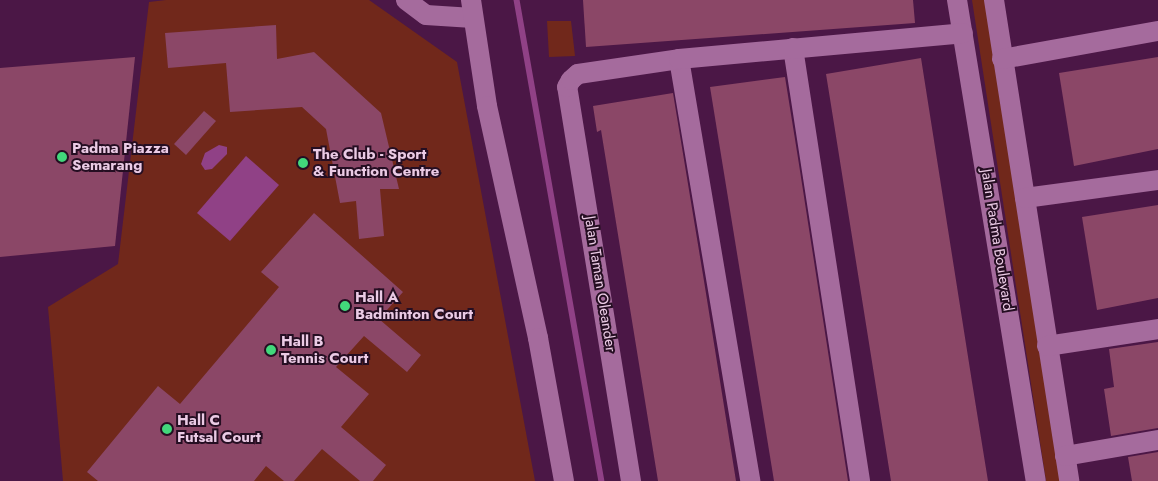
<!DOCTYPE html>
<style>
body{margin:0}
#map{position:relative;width:1158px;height:481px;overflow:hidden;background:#4b1746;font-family:Jost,sans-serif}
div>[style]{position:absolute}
.green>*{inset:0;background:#71281b}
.water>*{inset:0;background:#904186}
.stream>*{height:5.5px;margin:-2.75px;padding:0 2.75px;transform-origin:2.75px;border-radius:2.75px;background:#904186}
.building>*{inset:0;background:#8b4767}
.minor>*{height:20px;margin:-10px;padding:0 10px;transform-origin:10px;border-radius:10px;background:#a56b9d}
.dots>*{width:14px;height:14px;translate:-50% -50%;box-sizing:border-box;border:2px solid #250e22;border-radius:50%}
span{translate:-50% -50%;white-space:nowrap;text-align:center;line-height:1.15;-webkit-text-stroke:4px #250e22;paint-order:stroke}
.poi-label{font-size:15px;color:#ebcbe5;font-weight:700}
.left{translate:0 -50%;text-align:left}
.street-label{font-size:15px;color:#ebcbe5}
</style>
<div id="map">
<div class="green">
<div style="clip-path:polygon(166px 0,369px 0,457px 62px,535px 481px,63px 481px,48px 307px,118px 264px,149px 2px)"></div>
<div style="clip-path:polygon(972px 0,988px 0,1061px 481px,1046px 481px)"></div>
<div style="clip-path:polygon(547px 21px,571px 21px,575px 56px,549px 57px)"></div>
</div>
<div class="water">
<div style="clip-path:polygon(219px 145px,227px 147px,227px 154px,212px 169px,205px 170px,201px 164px,205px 153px)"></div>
<div style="clip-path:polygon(246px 156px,279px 185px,230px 241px,197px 213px)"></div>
</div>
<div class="stream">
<div style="left:517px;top:0;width:488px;rotate:80deg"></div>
</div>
<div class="building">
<div style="clip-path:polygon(583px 0,913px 0,915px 23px,586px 47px)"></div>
<div style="clip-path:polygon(276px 25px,277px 59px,314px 52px,381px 113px,399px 189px,380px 189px,384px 236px,359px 239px,356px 201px,340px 203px,326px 129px,302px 107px,230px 112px,226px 63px,168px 68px,165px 33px)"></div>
<div style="clip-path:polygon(135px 57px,115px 246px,0 257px,0 68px)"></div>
<div style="clip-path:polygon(1158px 57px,1158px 149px,1074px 166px,1059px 73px)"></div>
<div style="clip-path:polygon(921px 58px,972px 382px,988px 481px,891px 481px,831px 105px,826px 74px)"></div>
<div style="clip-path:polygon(785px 77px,798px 158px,848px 481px,774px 481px,710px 87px)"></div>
<div style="clip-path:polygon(673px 93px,704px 281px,736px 481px,658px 481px,601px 130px,597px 132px,593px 106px)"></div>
<div style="clip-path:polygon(204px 111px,216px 121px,186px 155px,174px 144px)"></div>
<div style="clip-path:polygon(1158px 205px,1158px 298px,1097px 310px,1082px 217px)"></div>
<div style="clip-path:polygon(314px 213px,403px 292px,379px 319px,421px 355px,407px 372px,364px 336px,336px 367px,369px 394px,341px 427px,386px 465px,373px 481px,360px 481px,322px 449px,294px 481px,284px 481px,266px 466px,254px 481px,98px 481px,87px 472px,158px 386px,180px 404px,279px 287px,261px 272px)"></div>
<div style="clip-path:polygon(1158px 342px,1158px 428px,1111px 436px,1104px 389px,1114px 387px,1109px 349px)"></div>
<div style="clip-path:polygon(1158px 452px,1158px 481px,1132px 481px,1128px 457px)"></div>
</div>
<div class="minor">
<div style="left:406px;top:0;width:25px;rotate:37deg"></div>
<div style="left:426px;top:15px;width:47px;rotate:3.7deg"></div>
<div style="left:471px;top:0;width:107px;rotate:81.4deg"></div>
<div style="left:487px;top:106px;width:238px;rotate:77.6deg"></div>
<div style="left:538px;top:338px;width:145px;rotate:79.7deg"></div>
<div style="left:957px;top:0;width:487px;rotate:80.7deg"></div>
<div style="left:994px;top:0;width:487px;rotate:81.1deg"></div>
<div style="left:793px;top:48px;width:438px;rotate:81.2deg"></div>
<div style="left:679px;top:59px;width:428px;rotate:80.4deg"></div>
<div style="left:1002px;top:59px;width:158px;rotate:-10.2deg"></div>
<div style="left:1025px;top:198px;width:134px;rotate:-7.7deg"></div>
<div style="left:1047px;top:346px;width:112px;rotate:-8.7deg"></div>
<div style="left:1065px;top:456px;width:94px;rotate:-9.8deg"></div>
<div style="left:631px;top:481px;width:399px;rotate:-99.2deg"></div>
<div style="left:567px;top:87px;width:8px;rotate:-60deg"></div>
<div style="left:571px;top:80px;width:9px;rotate:-41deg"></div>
<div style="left:578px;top:74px;width:102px;rotate:-8.4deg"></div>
<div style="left:679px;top:59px;width:285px;rotate:-5.2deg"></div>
</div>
<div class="dots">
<div style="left:62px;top:157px;background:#42d77b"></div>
<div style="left:303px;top:163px;background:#42d77b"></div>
<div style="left:345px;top:306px;background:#42d77b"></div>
<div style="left:271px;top:350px;background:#42d77b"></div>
<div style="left:167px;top:429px;background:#42d77b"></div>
</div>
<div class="poi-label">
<span class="left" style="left:72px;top:157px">Padma Piazza<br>Semarang</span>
<span class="left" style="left:313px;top:163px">The Club - Sport<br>&amp; Function Centre</span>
<span class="left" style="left:355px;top:306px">Hall A<br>Badminton Court</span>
<span class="left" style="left:281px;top:350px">Hall B<br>Tennis Court</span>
<span class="left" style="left:177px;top:429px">Hall C<br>Futsal Court</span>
</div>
<div class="street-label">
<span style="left:997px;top:240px;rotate:81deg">Jalan Padma Boulevard</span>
<span style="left:600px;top:284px;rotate:81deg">Jalan Taman Oleander</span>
</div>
</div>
